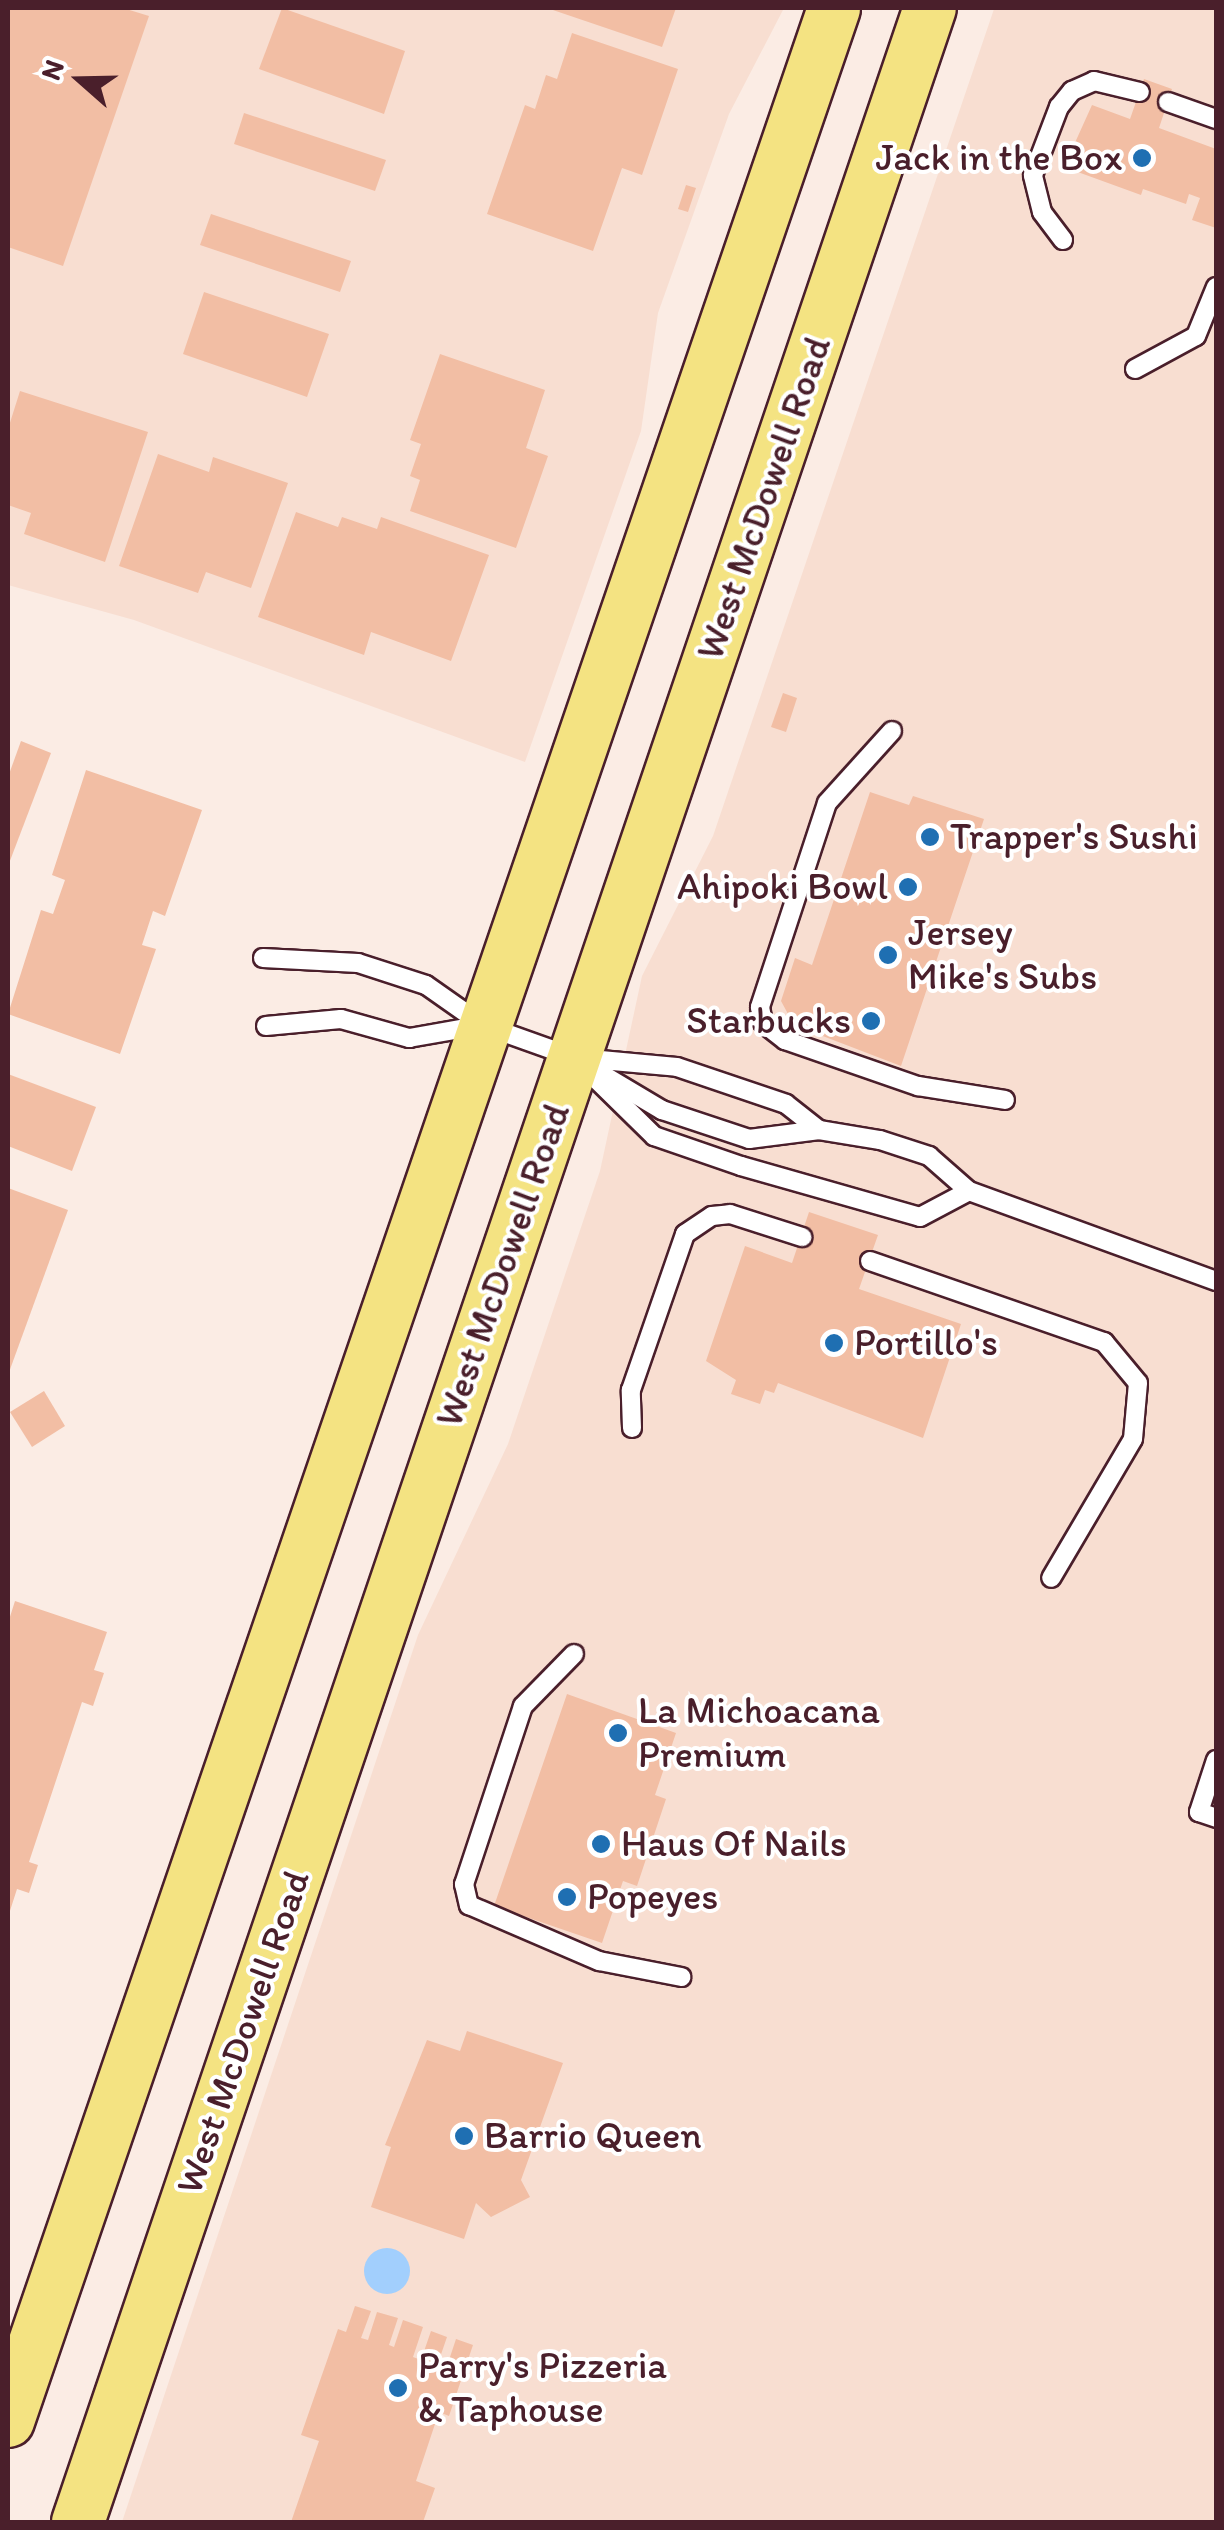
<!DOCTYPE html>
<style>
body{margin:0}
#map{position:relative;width:1224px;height:2530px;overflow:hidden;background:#fbece4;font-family:Itim,sans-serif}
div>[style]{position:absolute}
.built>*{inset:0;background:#f8ded1}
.water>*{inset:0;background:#a2cffd}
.round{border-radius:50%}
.building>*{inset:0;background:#f2bea4}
.roads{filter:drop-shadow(2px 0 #4a1f2b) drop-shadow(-2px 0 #4a1f2b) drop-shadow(0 2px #4a1f2b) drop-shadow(0 -2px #4a1f2b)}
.lane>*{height:18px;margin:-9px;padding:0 9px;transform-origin:9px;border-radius:9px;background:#fff}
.primary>*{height:52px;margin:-26px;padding:0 26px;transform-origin:26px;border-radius:26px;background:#f4e382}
.dots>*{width:28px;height:28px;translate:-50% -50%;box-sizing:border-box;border:5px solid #fff;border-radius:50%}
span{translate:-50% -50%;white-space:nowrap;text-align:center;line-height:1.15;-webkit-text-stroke:8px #fff;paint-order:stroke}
.poi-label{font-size:38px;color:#4a1f2b}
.right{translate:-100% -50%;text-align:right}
.left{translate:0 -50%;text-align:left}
.street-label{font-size:38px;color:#4a1f2b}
.frame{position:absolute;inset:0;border:10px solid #4a1f2b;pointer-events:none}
.north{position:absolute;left:30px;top:30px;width:100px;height:100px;-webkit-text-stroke:8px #fff;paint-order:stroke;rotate:290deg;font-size:28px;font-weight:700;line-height:40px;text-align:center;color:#4a1f2b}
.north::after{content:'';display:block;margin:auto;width:35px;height:45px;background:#4a1f2b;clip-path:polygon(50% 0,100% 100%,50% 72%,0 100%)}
</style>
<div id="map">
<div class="built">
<div style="clip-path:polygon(8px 8px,784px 8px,729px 114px,658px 313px,641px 431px,525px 762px,134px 620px,8px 585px)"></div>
<div style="clip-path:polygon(1216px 8px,1216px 2522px,122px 2522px,418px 1635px,508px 1444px,600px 1171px,642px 976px,713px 836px,994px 9px)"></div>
</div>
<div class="water">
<div class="round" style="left:364px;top:2248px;width:46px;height:46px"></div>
</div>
<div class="building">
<div style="clip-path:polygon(8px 8px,123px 8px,149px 16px,63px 266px,8px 247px)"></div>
<div style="clip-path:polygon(282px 8px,405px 51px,384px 114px,259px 69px)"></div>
<div style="clip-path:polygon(547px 8px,676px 8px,662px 47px)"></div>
<div style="clip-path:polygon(572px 33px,678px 69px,642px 175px,622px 168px,593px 251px,487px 214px,525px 105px,535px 109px,546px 75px,557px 79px)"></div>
<div style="clip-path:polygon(1144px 79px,1172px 89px,1159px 128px,1216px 149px,1216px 228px,1192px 220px,1200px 198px,1189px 194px,1186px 204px,1143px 189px,1141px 195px,1064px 167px,1092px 105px,1130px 119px)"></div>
<div style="clip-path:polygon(244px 113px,386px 160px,375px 191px,234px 144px)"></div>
<div style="clip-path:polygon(686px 185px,696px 188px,688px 212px,678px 209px)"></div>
<div style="clip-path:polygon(211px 214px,351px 261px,340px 292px,200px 245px)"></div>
<div style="clip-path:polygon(204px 292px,329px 334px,307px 397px,183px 354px)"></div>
<div style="clip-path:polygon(440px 354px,545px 390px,526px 448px,548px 456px,516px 548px,410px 511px,420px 480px,410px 476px,421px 444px,410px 440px)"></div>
<div style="clip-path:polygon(20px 391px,148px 432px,105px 562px,24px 534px,31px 513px,8px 505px,8px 429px)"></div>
<div style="clip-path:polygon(158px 454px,209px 472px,213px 457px,288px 483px,251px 588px,206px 572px,198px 593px,119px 566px)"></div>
<div style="clip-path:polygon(296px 512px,338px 527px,342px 517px,377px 529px,381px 517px,489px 555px,451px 661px,371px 632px,364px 655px,258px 617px)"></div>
<div style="clip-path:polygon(783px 693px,797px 698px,786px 732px,771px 727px)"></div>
<div style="clip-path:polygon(21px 741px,51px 753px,8px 866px,8px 777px)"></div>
<div style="clip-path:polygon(86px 770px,202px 810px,165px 916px,153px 911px,142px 945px,156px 949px,120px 1054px,8px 1014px,41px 910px,53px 914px,65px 880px,52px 875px)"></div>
<div style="clip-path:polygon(870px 792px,909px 805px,913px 796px,984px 819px,901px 1066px,794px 1025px,781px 1001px,795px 958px,812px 965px)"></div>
<div style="clip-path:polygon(8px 1074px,96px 1107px,72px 1171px,8px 1146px)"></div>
<div style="clip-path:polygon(8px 1188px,68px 1210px,8px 1375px)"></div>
<div style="clip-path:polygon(809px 1212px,878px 1235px,859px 1289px,961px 1324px,923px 1438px,778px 1383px,774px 1393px,765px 1390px,760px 1404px,731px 1394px,736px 1380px,706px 1361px,745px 1246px,792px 1263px)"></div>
<div style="clip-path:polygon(44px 1391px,65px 1426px,32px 1447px,10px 1412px)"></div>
<div style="clip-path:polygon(15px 1601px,107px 1632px,94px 1670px,104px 1673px,93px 1706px,82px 1702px,29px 1862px,38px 1865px,29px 1893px,17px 1889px,8px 1917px,8px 1623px)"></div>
<div style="clip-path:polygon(567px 1694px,676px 1733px,655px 1795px,666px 1799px,637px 1886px,623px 1881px,602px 1943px,494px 1906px)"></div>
<div style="clip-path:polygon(467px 2031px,563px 2063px,521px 2180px,530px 2197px,491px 2217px,476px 2203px,464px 2239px,371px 2207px,391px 2147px,385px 2145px,427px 2040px,460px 2051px)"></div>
<div style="clip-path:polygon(355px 2306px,371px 2311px,361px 2338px,368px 2340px,377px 2312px,398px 2318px,389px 2345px,394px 2347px,403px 2320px,423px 2327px,413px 2357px,421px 2360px,431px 2331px,447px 2337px,437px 2366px,446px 2369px,456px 2339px,473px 2345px,449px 2416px,439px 2412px,416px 2481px,435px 2488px,423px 2522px,291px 2522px,319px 2441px,301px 2435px,338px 2329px,346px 2332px)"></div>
</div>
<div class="roads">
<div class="lane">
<div style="left:1168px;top:102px;width:51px;rotate:19.5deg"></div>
<div style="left:1063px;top:240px;width:35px;rotate:-127deg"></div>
<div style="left:1042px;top:212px;width:38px;rotate:-104deg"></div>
<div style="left:1033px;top:175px;width:73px;rotate:-69.1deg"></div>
<div style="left:1059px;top:107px;width:21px;rotate:-51deg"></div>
<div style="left:1072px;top:91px;width:24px;rotate:-24deg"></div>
<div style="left:1094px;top:81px;width:47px;rotate:13.4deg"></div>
<div style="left:1135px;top:369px;width:69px;rotate:-28.4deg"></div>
<div style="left:1196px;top:336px;width:53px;rotate:-67.8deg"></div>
<div style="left:892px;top:731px;width:97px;rotate:132.1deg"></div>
<div style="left:827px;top:803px;width:215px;rotate:108.2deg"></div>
<div style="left:760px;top:1007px;width:16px;rotate:79deg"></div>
<div style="left:763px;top:1023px;width:28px;rotate:38deg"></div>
<div style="left:785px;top:1040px;width:141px;rotate:19.1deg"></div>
<div style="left:918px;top:1086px;width:88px;rotate:9.1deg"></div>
<div style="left:263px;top:958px;width:95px;rotate:3deg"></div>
<div style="left:358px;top:963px;width:71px;rotate:17.9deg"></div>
<div style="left:426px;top:985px;width:70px;rotate:35.1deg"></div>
<div style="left:483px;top:1025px;width:96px;rotate:19.6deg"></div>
<div style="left:573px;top:1057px;width:104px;rotate:30.8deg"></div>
<div style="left:662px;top:1110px;width:92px;rotate:18.4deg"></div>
<div style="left:749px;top:1139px;width:71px;rotate:-7.3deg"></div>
<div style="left:819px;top:1130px;width:62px;rotate:9.3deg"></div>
<div style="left:880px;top:1140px;width:52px;rotate:18.1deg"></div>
<div style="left:929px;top:1156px;width:53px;rotate:41.2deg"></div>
<div style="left:969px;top:1191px;width:263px;rotate:20deg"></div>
<div style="left:266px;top:1026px;width:75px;rotate:-5.3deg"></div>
<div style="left:341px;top:1019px;width:71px;rotate:15.6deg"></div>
<div style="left:409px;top:1038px;width:70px;rotate:-9.9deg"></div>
<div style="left:579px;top:1058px;width:98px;rotate:5.2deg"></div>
<div style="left:677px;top:1067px;width:115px;rotate:18.7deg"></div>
<div style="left:786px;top:1104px;width:42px;rotate:38.2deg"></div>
<div style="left:595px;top:1078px;width:83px;rotate:44.5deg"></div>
<div style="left:654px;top:1136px;width:92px;rotate:19deg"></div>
<div style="left:741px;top:1166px;width:186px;rotate:15.9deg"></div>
<div style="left:920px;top:1217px;width:55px;rotate:-28deg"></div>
<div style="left:870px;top:1261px;width:248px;rotate:19.1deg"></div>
<div style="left:1104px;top:1342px;width:53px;rotate:50.3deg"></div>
<div style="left:1138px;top:1383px;width:56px;rotate:95.1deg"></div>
<div style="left:1133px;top:1439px;width:161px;rotate:120.5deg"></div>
<div style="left:632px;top:1428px;width:38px;rotate:-92deg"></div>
<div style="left:631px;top:1390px;width:165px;rotate:-70.9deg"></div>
<div style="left:685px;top:1234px;width:32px;rotate:-34deg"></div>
<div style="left:712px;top:1216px;width:18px;rotate:-6deg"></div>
<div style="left:730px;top:1214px;width:76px;rotate:17.7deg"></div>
<div style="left:574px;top:1654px;width:73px;rotate:134.4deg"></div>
<div style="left:523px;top:1706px;width:188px;rotate:108.3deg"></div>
<div style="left:464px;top:1884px;width:22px;rotate:77deg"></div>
<div style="left:469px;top:1905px;width:142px;rotate:23.3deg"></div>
<div style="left:599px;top:1961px;width:84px;rotate:11deg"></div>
<div style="left:1216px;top:1760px;width:55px;rotate:108.1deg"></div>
<div style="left:1199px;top:1812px;width:18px;rotate:19deg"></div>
</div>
<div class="primary">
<div style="left:8px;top:2421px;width:2550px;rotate:-71.1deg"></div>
<div style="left:78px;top:2522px;width:2654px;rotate:-71.28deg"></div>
</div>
</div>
<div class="dots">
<div style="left:1142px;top:158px;background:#1f6fb2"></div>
<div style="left:930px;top:837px;background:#1f6fb2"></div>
<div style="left:908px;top:887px;background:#1f6fb2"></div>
<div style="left:888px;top:955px;background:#1f6fb2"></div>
<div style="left:871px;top:1021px;background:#1f6fb2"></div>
<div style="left:834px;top:1343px;background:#1f6fb2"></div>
<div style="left:618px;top:1733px;background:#1f6fb2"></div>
<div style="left:601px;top:1844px;background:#1f6fb2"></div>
<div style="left:567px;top:1897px;background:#1f6fb2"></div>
<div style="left:464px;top:2136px;background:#1f6fb2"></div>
<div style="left:398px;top:2388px;background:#1f6fb2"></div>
</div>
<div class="poi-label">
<span class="right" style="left:1122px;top:158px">Jack in the Box</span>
<span class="left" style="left:950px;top:837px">Trapper's Sushi</span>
<span class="right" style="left:888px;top:887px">Ahipoki Bowl</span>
<span class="left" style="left:908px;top:955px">Jersey<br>Mike's Subs</span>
<span class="right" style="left:851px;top:1021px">Starbucks</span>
<span class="left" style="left:854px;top:1343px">Portillo's</span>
<span class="left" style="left:638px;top:1733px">La Michoacana<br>Premium</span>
<span class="left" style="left:621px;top:1844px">Haus Of Nails</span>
<span class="left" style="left:587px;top:1897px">Popeyes</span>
<span class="left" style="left:484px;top:2136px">Barrio Queen</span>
<span class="left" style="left:418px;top:2388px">Parry's Pizzeria<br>&amp; Taphouse</span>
</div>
<div class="street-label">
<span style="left:764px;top:498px;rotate:-71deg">West McDowell Road</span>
<span style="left:503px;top:1265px;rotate:-71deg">West McDowell Road</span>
<span style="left:243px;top:2032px;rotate:-71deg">West McDowell Road</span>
</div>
<div class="frame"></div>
<div class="north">N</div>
</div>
